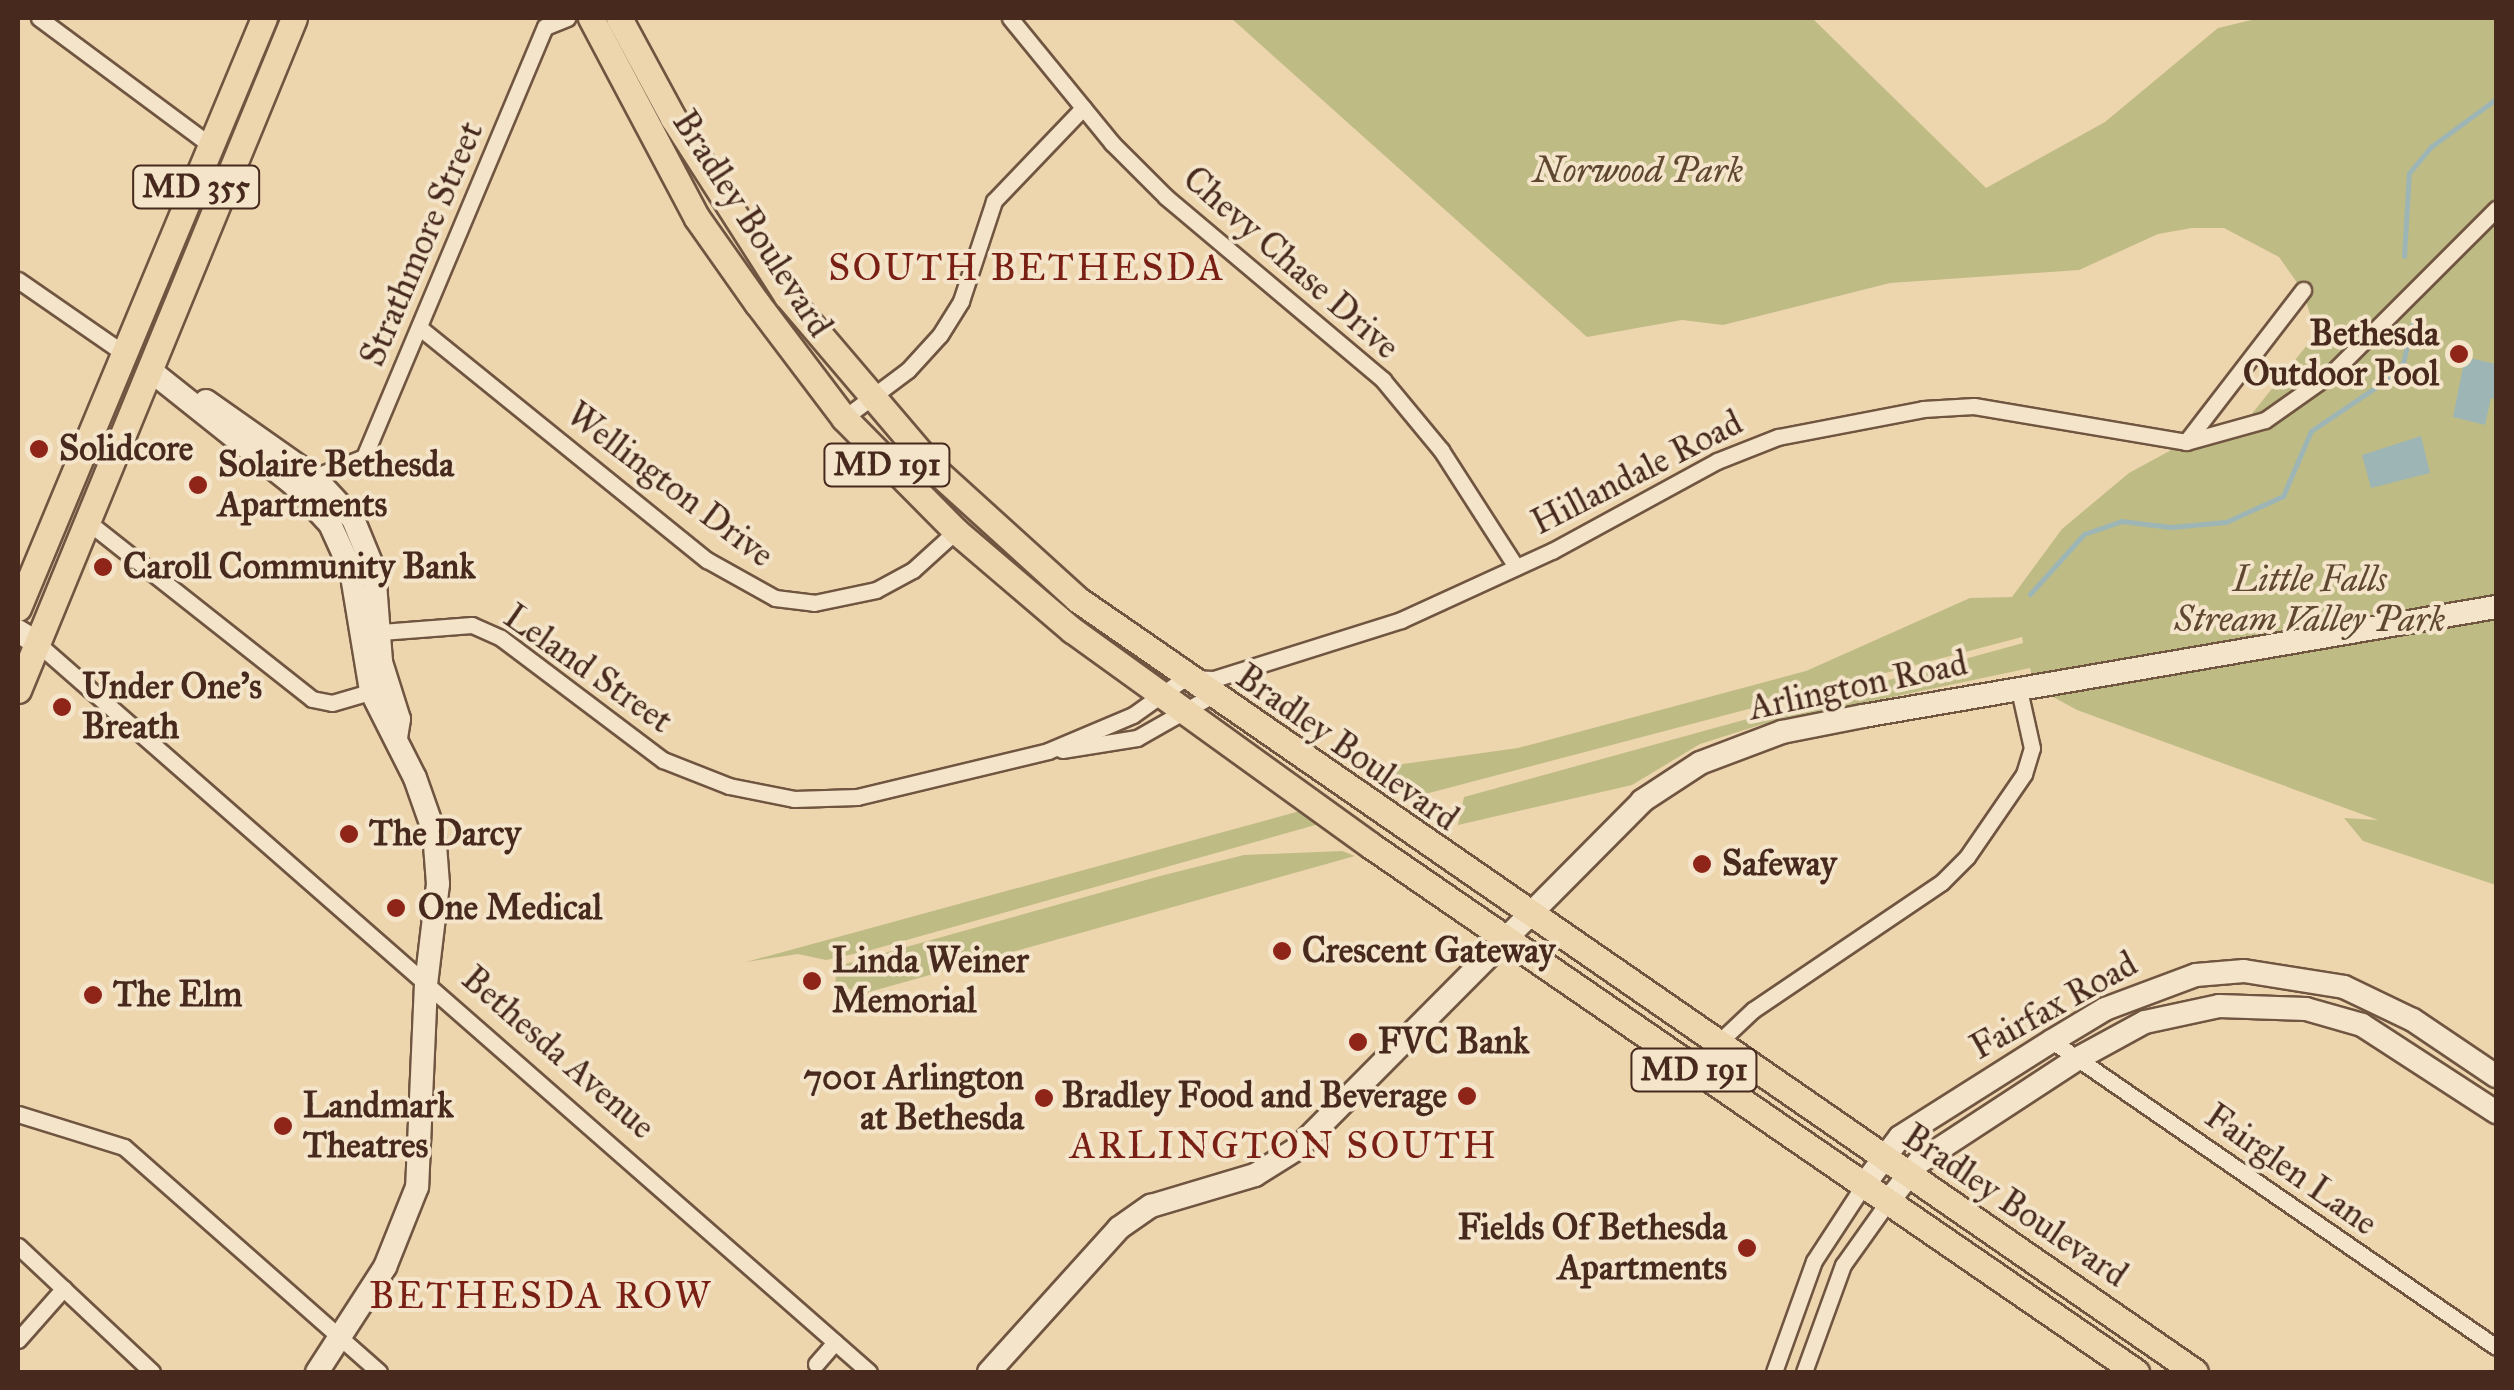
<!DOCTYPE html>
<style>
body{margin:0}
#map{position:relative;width:2514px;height:1390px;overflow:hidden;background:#edd5ae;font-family:"IM FELL Great Primer",serif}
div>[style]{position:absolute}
.green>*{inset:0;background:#bfbb85}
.water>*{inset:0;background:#9db6b5}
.stream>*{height:5px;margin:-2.5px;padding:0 2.5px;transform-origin:2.5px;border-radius:2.5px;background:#9db6b5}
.roads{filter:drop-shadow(2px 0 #705541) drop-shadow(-2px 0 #705541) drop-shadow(0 2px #705541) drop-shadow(0 -2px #705541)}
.street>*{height:15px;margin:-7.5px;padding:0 7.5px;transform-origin:7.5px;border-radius:7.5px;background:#f3e4ca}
.secondary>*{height:22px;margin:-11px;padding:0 11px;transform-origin:11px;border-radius:11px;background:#f3e4ca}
.primary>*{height:25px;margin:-12.5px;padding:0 12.5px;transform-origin:12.5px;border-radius:12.5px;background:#edd5ae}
.dots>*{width:28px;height:28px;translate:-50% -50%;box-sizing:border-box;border:5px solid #f3e4ca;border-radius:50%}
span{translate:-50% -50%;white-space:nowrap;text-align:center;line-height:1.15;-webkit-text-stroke:8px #f3e4ca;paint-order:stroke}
.shield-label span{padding:2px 8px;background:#f3e4ca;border:2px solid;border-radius:8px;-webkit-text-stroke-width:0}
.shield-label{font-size:32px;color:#472a1d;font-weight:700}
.park-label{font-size:35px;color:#5f4732;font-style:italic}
.street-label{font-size:35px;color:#472a1d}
.poi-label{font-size:35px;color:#472a1d;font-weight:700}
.right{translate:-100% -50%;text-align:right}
.left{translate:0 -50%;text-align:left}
.neighbourhood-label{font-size:38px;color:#7a1f14;letter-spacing:2.5px}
.frame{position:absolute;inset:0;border:20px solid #472a1d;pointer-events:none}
</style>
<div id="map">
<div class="green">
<div style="clip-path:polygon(1231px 18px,1812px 18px,1986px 188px,2105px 122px,2218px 28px,2260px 18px,2496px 18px,2496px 885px,2363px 841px,2344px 818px,2378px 820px,2077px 710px,2035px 687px,2030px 668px,1760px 725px,1700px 744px,1632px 785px,1458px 825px,1464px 797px,2023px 643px,2022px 637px,1410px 798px,1367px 769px,1518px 748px,1806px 671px,1970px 598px,2012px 597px,2062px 529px,2129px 473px,2186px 442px,2242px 426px,2316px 334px,2303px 291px,2279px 257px,2224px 228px,2192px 228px,2158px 234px,2079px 270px,1890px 283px,1723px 325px,1682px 320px,1587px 337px)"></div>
<div style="clip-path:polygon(1300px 811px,1319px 824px,871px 950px,826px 960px,798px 954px,746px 962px)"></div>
<div style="clip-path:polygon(1342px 851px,1355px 856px,862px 994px,835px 983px,838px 966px,1160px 876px,1244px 855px)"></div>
</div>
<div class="water">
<div style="clip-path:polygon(2465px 357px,2496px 364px,2496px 399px,2491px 398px,2485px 425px,2453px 417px)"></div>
<div style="clip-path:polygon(2421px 436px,2430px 473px,2371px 488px,2362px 455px)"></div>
</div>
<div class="stream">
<div style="left:2404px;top:256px;width:83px;rotate:-86.6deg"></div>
<div style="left:2409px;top:173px;width:35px;rotate:-50deg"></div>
<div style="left:2432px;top:146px;width:79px;rotate:-36.3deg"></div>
<div style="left:2030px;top:594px;width:81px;rotate:-48deg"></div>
<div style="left:2084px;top:534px;width:39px;rotate:-19deg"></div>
<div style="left:2121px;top:521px;width:50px;rotate:6.8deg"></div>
<div style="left:2171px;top:527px;width:55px;rotate:-5.2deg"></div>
<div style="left:2226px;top:522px;width:63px;rotate:-24.5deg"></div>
<div style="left:2283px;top:496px;width:71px;rotate:-66.7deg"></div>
<div style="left:2311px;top:431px;width:93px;rotate:-34deg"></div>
<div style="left:2388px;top:379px;width:22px;rotate:-47deg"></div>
<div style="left:2403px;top:363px;width:40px;rotate:-77deg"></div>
</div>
<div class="roads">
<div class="street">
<div style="left:39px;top:18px;width:217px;rotate:36.6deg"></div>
<div style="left:1010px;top:18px;width:161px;rotate:50.8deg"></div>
<div style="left:1112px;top:143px;width:76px;rotate:45deg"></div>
<div style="left:1166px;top:197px;width:284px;rotate:40.1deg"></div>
<div style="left:1383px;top:380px;width:91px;rotate:50.4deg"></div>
<div style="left:1441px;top:450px;width:139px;rotate:57.3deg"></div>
<div style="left:18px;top:280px;width:130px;rotate:34.7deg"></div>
<div style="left:420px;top:328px;width:369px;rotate:39deg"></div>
<div style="left:707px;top:560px;width:78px;rotate:29.2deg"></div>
<div style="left:775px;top:598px;width:39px;rotate:7deg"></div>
<div style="left:814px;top:603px;width:63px;rotate:-11.8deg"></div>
<div style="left:876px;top:590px;width:42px;rotate:-28.4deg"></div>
<div style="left:913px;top:570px;width:58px;rotate:-42.2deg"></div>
<div style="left:844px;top:418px;width:80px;rotate:-36.9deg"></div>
<div style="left:908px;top:370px;width:47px;rotate:-47.6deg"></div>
<div style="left:940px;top:335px;width:40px;rotate:-58deg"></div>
<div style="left:961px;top:301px;width:105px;rotate:-71.7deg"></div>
<div style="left:994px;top:201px;width:129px;rotate:-46.3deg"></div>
<div style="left:2186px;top:442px;width:192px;rotate:-52.4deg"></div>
<div style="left:314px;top:477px;width:54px;rotate:-21.8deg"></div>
<div style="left:364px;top:457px;width:467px;rotate:-67.2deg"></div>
<div style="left:545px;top:27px;width:24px;rotate:-22deg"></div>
<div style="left:88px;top:522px;width:285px;rotate:38.3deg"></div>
<div style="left:312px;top:699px;width:20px;rotate:11deg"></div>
<div style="left:332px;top:703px;width:50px;rotate:-16.3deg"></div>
<div style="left:381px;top:632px;width:91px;rotate:-4.4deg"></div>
<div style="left:472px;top:625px;width:32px;rotate:24deg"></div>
<div style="left:501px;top:638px;width:203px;rotate:37deg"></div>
<div style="left:663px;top:760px;width:71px;rotate:21.5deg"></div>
<div style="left:729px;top:786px;width:66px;rotate:11.3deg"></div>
<div style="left:794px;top:799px;width:63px;rotate:-1.8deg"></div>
<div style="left:857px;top:797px;width:196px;rotate:-13.5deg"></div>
<div style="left:1048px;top:751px;width:92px;rotate:-23deg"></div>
<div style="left:1133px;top:715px;width:64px;rotate:-35.4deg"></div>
<div style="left:1185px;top:678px;width:29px;rotate:2deg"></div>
<div style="left:1214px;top:679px;width:196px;rotate:-17.5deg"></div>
<div style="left:1401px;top:620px;width:166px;rotate:-24.6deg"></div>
<div style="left:1552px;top:551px;width:188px;rotate:-28.6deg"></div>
<div style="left:1717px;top:461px;width:66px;rotate:-21.5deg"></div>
<div style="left:1778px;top:437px;width:148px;rotate:-10.9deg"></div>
<div style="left:1923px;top:409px;width:51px;rotate:-3.4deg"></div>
<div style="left:1974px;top:406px;width:215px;rotate:9.6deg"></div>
<div style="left:2186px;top:442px;width:82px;rotate:-15.6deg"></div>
<div style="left:2265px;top:420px;width:83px;rotate:-35.2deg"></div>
<div style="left:2333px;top:372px;width:231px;rotate:-45deg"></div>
<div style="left:37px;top:643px;width:1106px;rotate:41.22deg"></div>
<div style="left:1062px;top:750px;width:76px;rotate:-9.1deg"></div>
<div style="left:1137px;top:738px;width:85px;rotate:-29.6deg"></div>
<div style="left:1211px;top:696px;width:11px;rotate:-80deg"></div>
<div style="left:2052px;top:1041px;width:539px;rotate:34.57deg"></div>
<div style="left:1719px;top:1042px;width:47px;rotate:-43.3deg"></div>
<div style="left:1753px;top:1010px;width:228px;rotate:-34.1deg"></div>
<div style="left:1942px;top:882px;width:35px;rotate:-45deg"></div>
<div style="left:1967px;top:857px;width:101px;rotate:-55.5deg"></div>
<div style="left:2024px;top:774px;width:27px;rotate:-73deg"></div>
<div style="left:2032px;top:748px;width:59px;rotate:-102.6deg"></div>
<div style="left:18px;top:1114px;width:111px;rotate:17.3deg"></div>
<div style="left:124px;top:1147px;width:340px;rotate:41.4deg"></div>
<div style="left:18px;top:1246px;width:184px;rotate:43.2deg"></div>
<div style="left:18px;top:1340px;width:69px;rotate:-48.5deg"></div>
<div style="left:816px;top:1364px;width:29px;rotate:-49deg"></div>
<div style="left:1774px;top:1372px;width:118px;rotate:-70.2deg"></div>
<div style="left:1814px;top:1261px;width:90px;rotate:-56.8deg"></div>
<div style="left:1804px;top:1372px;width:114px;rotate:-70deg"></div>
<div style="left:1843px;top:1265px;width:76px;rotate:-54.6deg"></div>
</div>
<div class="secondary">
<div style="left:151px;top:371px;width:180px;rotate:38.5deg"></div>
<div style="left:292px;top:483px;width:56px;rotate:47.2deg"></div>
<div style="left:330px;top:524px;width:51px;rotate:65.5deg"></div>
<div style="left:351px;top:570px;width:123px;rotate:80.6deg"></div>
<div style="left:371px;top:691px;width:97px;rotate:63.2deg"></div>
<div style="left:415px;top:778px;width:57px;rotate:70.6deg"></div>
<div style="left:434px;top:832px;width:52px;rotate:85.6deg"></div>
<div style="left:438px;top:884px;width:101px;rotate:96.8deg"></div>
<div style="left:426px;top:984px;width:203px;rotate:92.5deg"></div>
<div style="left:417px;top:1187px;width:86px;rotate:111.8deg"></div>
<div style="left:385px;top:1267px;width:125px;rotate:122.9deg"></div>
<div style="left:206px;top:401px;width:132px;rotate:35.1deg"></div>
<div style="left:314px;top:477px;width:57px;rotate:47.1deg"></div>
<div style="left:353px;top:519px;width:55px;rotate:67.6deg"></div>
<div style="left:374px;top:570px;width:92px;rotate:85.6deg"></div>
<div style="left:381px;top:662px;width:60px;rotate:72.5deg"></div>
<div style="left:399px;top:719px;width:18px;rotate:99deg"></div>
<div style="left:18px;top:631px;width:22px;rotate:32deg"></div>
<div style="left:1863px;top:1186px;width:61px;rotate:-52.9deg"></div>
<div style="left:1900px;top:1137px;width:180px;rotate:-32.3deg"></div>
<div style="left:2052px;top:1041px;width:62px;rotate:-31.1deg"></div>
<div style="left:2105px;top:1009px;width:97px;rotate:-20.5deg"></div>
<div style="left:2196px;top:975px;width:48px;rotate:-4.8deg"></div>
<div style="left:2244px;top:971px;width:101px;rotate:9.1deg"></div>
<div style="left:2344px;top:987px;width:76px;rotate:25.6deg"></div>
<div style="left:2413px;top:1020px;width:100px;rotate:34deg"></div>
<div style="left:1887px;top:1203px;width:51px;rotate:-52.2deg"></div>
<div style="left:1918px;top:1163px;width:190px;rotate:-33.2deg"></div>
<div style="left:2077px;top:1059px;width:77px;rotate:-28.6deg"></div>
<div style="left:2145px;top:1022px;width:76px;rotate:-12.2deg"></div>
<div style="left:2219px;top:1006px;width:87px;rotate:2deg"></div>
<div style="left:2306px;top:1009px;width:58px;rotate:15.9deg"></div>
<div style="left:2362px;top:1025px;width:160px;rotate:33deg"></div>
<div style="left:989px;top:1372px;width:194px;rotate:-47.9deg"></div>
<div style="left:1119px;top:1228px;width:39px;rotate:-35deg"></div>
<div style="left:1151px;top:1206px;width:109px;rotate:-16.6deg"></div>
<div style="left:1255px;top:1175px;width:51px;rotate:-32.1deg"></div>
<div style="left:1298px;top:1148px;width:489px;rotate:-45.2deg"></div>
<div style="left:1642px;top:801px;width:69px;rotate:-33.2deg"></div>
<div style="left:1700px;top:763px;width:88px;rotate:-20.7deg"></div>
<div style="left:1782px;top:732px;width:83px;rotate:-11.2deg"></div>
<div style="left:1863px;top:716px;width:642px;rotate:-9.77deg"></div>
</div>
<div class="primary">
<div style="left:591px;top:18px;width:226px;rotate:62.1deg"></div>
<div style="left:697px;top:218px;width:104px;rotate:54.8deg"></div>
<div style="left:757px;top:303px;width:144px;rotate:52.9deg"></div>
<div style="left:844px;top:418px;width:159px;rotate:45.3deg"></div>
<div style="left:956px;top:531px;width:153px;rotate:40.5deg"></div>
<div style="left:1072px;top:630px;width:367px;rotate:35.8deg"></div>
<div style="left:1370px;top:845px;width:930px;rotate:34.53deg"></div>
<div style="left:619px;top:18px;width:114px;rotate:61.6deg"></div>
<div style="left:673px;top:118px;width:211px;rotate:57.4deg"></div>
<div style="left:787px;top:296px;width:230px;rotate:49.6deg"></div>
<div style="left:936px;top:471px;width:190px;rotate:42.2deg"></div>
<div style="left:1077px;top:599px;width:1359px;rotate:34.66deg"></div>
<div style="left:18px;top:608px;width:639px;rotate:-67.37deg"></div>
<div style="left:18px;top:690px;width:726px;rotate:-67.67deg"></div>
</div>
</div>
<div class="dots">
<div style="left:2459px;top:354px;background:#8f2418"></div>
<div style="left:39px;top:449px;background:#8f2418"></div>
<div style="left:198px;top:485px;background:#8f2418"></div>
<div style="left:103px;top:567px;background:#8f2418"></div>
<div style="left:62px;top:707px;background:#8f2418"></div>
<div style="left:349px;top:834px;background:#8f2418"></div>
<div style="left:1702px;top:864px;background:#8f2418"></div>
<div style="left:396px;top:908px;background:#8f2418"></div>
<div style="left:1282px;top:951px;background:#8f2418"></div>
<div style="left:812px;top:981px;background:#8f2418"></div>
<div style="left:93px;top:995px;background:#8f2418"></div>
<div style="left:1358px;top:1042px;background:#8f2418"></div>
<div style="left:1467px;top:1096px;background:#8f2418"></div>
<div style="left:1044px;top:1098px;background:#8f2418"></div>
<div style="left:283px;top:1126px;background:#8f2418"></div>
<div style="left:1747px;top:1248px;background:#8f2418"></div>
</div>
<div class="shield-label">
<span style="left:196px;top:187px">MD 355</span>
<span style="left:887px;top:465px">MD 191</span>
<span style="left:1694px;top:1070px">MD 191</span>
</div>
<div class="park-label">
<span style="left:1638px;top:171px">Norwood Park</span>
<span style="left:2310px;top:600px">Little Falls<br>Stream Valley Park</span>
</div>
<div class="street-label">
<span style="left:752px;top:224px;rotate:57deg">Bradley Boulevard</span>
<span style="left:422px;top:244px;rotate:-67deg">Strathmore Street</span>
<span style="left:1291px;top:263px;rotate:41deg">Chevy Chase Drive</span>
<span style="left:1637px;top:473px;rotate:-27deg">Hillandale Road</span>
<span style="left:670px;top:485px;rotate:37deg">Wellington Drive</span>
<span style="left:588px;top:669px;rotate:35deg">Leland Street</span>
<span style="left:1858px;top:686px;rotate:-12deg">Arlington Road</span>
<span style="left:1347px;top:748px;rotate:35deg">Bradley Boulevard</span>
<span style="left:2054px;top:1006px;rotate:-29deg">Fairfax Road</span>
<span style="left:558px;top:1053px;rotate:41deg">Bethesda Avenue</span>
<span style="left:2291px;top:1170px;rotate:35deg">Fairglen Lane</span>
<span style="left:2015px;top:1206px;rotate:34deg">Bradley Boulevard</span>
</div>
<div class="poi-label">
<span class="right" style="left:2439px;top:354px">Bethesda<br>Outdoor Pool</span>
<span class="left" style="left:59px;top:449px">Solidcore</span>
<span class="left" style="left:218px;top:485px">Solaire Bethesda<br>Apartments</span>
<span class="left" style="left:123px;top:567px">Caroll Community Bank</span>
<span class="left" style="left:82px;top:707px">Under One's<br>Breath</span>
<span class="left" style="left:369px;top:834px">The Darcy</span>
<span class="left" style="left:1722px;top:864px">Safeway</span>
<span class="left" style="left:418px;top:908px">One Medical</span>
<span class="left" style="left:1302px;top:951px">Crescent Gateway</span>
<span class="left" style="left:832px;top:981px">Linda Weiner<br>Memorial</span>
<span class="left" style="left:113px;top:995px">The Elm</span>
<span class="left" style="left:1378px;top:1042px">FVC Bank</span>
<span class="right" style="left:1024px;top:1098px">7001 Arlington<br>at Bethesda</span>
<span class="right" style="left:1447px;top:1096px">Bradley Food and Beverage</span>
<span class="left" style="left:303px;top:1126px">Landmark<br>Theatres</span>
<span class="right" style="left:1727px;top:1248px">Fields Of Bethesda<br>Apartments</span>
</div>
<div class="neighbourhood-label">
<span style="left:1027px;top:268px">SOUTH BETHESDA</span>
<span style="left:1284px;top:1146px">ARLINGTON SOUTH</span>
<span style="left:541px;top:1296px">BETHESDA ROW</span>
</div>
<div class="frame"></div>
</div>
